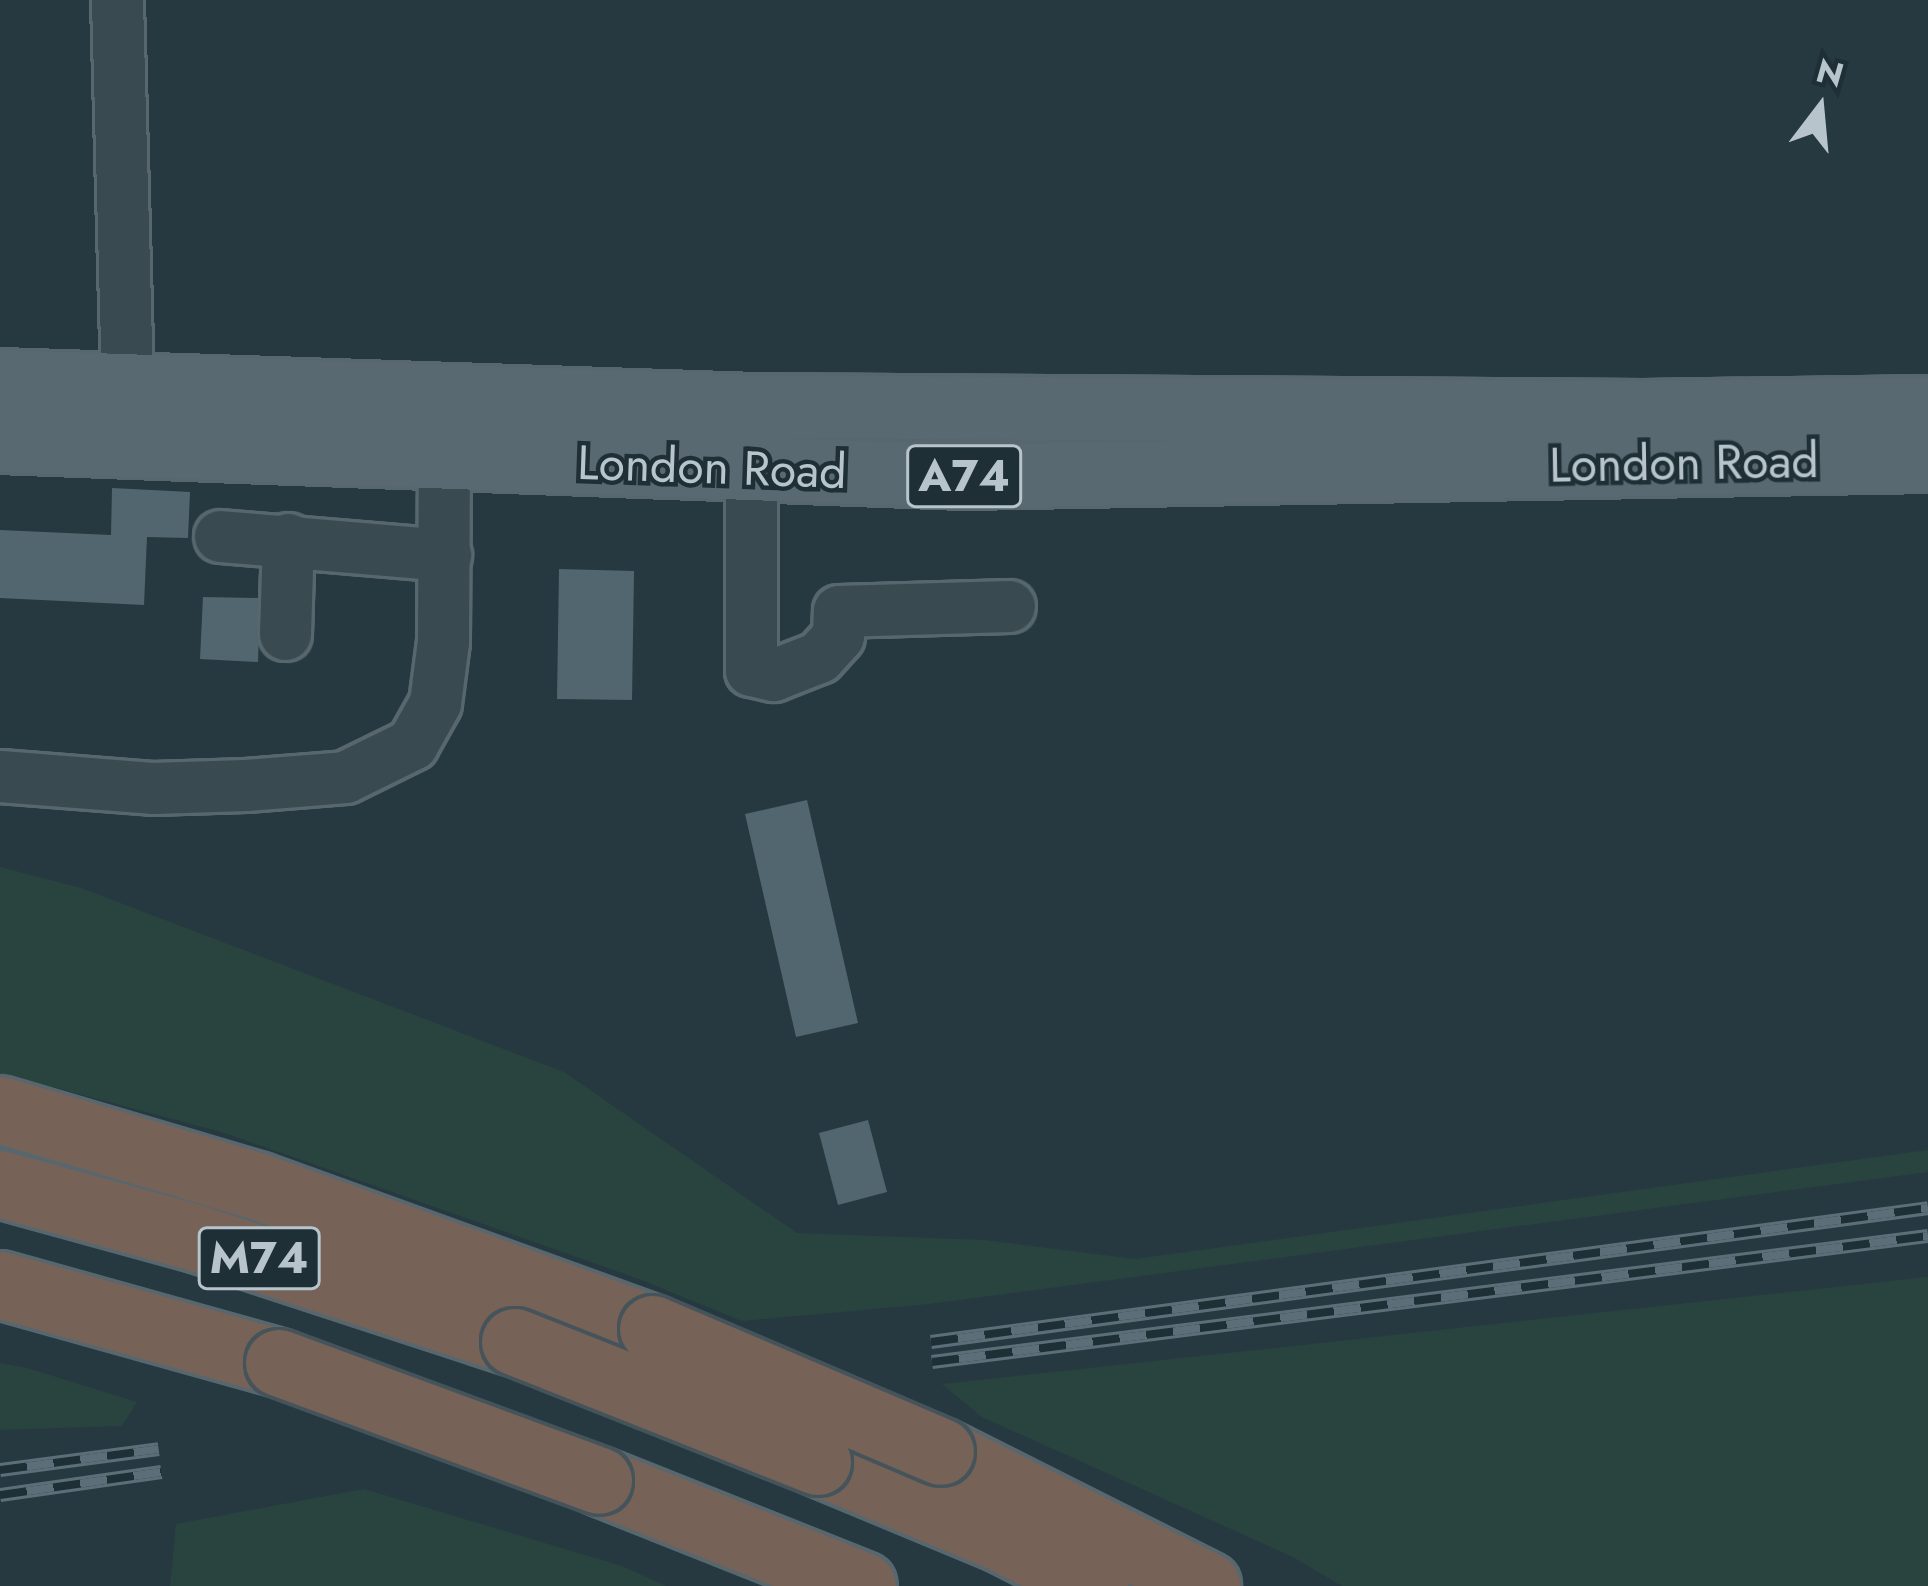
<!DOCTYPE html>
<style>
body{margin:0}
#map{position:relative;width:1928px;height:1586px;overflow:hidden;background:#263941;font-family:Jost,sans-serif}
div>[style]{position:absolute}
.green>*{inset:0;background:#29443f}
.building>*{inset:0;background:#51666e}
.roads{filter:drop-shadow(3px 0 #58676e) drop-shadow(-3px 0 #58676e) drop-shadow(0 3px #58676e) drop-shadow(0 -3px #58676e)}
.minor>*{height:51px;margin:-25.5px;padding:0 25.5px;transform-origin:25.5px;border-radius:25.5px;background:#3a4a51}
.major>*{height:63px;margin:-31.5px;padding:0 31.5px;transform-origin:31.5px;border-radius:31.5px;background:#586971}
.highway>*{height:66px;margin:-33px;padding:0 33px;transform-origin:33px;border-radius:33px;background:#776257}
.rail>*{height:14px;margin-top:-7px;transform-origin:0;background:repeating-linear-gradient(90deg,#1f2f36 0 27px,#5c6f78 0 54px);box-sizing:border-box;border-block:3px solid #5c6f78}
.bridges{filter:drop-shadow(3px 0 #45545b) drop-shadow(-3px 0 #45545b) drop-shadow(0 3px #45545b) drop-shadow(0 -3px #45545b)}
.highway-bridge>*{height:66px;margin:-33px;padding:0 33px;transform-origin:33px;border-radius:33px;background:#776257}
span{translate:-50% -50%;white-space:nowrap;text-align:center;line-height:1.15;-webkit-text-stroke:9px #1f2f36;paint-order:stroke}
.shield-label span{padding:3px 9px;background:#1f2f36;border:3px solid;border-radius:9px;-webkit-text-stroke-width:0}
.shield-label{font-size:45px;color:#b7c4cb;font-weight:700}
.street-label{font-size:48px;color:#b7c4cb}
.north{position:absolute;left:1760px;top:48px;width:120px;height:120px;-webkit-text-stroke:9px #1f2f36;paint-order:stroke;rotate:16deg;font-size:33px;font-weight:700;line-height:48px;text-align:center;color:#b7c4cb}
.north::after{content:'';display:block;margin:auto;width:42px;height:54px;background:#b7c4cb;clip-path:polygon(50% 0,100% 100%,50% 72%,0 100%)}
</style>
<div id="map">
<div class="green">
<div style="clip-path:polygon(0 867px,81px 888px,564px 1072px,797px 1233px,984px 1240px,1135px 1259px,1928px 1150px,1928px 1172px,929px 1304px,742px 1321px,639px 1279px,225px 1133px,0 1073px)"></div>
<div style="clip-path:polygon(1928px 1277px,1928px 1586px,1342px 1586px,1293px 1557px,982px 1417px,942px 1384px)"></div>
<div style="clip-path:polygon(0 1363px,27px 1368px,137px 1402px,122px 1426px,0 1430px)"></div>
<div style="clip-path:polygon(364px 1489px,622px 1566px,666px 1586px,170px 1586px,176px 1524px)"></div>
</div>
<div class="building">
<div style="clip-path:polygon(112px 488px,190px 492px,188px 538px,147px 537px,144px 605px,0 598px,0 530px,111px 535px)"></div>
<div style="clip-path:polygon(559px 569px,634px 571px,632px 700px,557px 699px)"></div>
<div style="clip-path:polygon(203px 597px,260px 598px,258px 662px,200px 659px)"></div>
<div style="clip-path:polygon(807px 800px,858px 1023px,796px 1037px,745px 814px)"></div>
<div style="clip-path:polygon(868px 1120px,887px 1192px,838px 1205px,819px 1133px)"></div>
</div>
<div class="roads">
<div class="minor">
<div style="left:117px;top:0;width:386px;rotate:88.5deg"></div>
<div style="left:751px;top:469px;width:201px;rotate:90deg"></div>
<div style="left:751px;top:670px;width:23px;rotate:13deg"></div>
<div style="left:773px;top:675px;width:49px;rotate:-21.4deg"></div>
<div style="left:819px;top:657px;width:28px;rotate:-48deg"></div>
<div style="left:838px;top:636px;width:25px;rotate:-88deg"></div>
<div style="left:839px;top:611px;width:170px;rotate:-1.7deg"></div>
<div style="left:220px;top:536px;width:226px;rotate:4.8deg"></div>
<div style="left:285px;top:634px;width:95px;rotate:-88.2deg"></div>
<div style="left:0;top:776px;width:152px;rotate:4.5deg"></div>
<div style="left:152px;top:788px;width:94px;rotate:-1.8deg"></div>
<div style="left:246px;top:785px;width:99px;rotate:-4.6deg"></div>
<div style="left:345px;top:777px;width:75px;rotate:-26.2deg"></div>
<div style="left:412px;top:744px;width:47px;rotate:-60.7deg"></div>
<div style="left:435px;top:703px;width:63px;rotate:-82.6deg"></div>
<div style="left:443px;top:641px;width:184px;rotate:-89.7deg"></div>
</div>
<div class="major">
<div style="left:0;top:381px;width:752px;rotate:1.9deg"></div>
<div style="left:752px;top:406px;width:891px;rotate:0.39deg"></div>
<div style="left:1643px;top:412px;width:285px;rotate:-0.8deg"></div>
<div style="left:0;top:440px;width:966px;rotate:2.14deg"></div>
<div style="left:965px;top:476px;width:963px;rotate:-1.01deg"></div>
</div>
<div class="highway">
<div style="left:0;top:1110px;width:268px;rotate:16.5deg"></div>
<div style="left:257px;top:1186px;width:421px;rotate:19.9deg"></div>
<div style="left:0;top:1184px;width:206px;rotate:15.4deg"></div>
<div style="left:199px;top:1239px;width:332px;rotate:18.1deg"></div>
<div style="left:0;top:1285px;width:290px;rotate:15.6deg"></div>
<div style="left:941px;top:1452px;width:298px;rotate:26.7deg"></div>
<div style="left:818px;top:1462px;width:198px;rotate:22.6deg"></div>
<div style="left:1001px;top:1538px;width:106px;rotate:27.1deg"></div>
<div style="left:599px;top:1481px;width:284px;rotate:21.7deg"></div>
</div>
</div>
<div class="rail">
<div style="left:931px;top:1342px;width:1006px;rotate:-7.65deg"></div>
<div style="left:932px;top:1362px;width:1004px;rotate:-7.21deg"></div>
<div style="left:0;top:1470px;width:160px;rotate:-7.5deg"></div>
<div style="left:0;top:1495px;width:163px;rotate:-8.1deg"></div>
</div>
<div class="bridges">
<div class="highway-bridge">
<div style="left:653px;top:1329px;width:313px;rotate:23.1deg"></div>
<div style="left:515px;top:1342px;width:326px;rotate:21.6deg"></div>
<div style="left:279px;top:1363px;width:341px;rotate:20.2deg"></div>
</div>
</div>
<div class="shield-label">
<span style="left:964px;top:476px">A74</span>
<span style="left:259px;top:1258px">M74</span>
</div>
<div class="street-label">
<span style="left:1684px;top:463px;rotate:-1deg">London Road</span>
<span style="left:712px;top:467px;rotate:2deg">London Road</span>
</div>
<div class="north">N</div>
</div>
